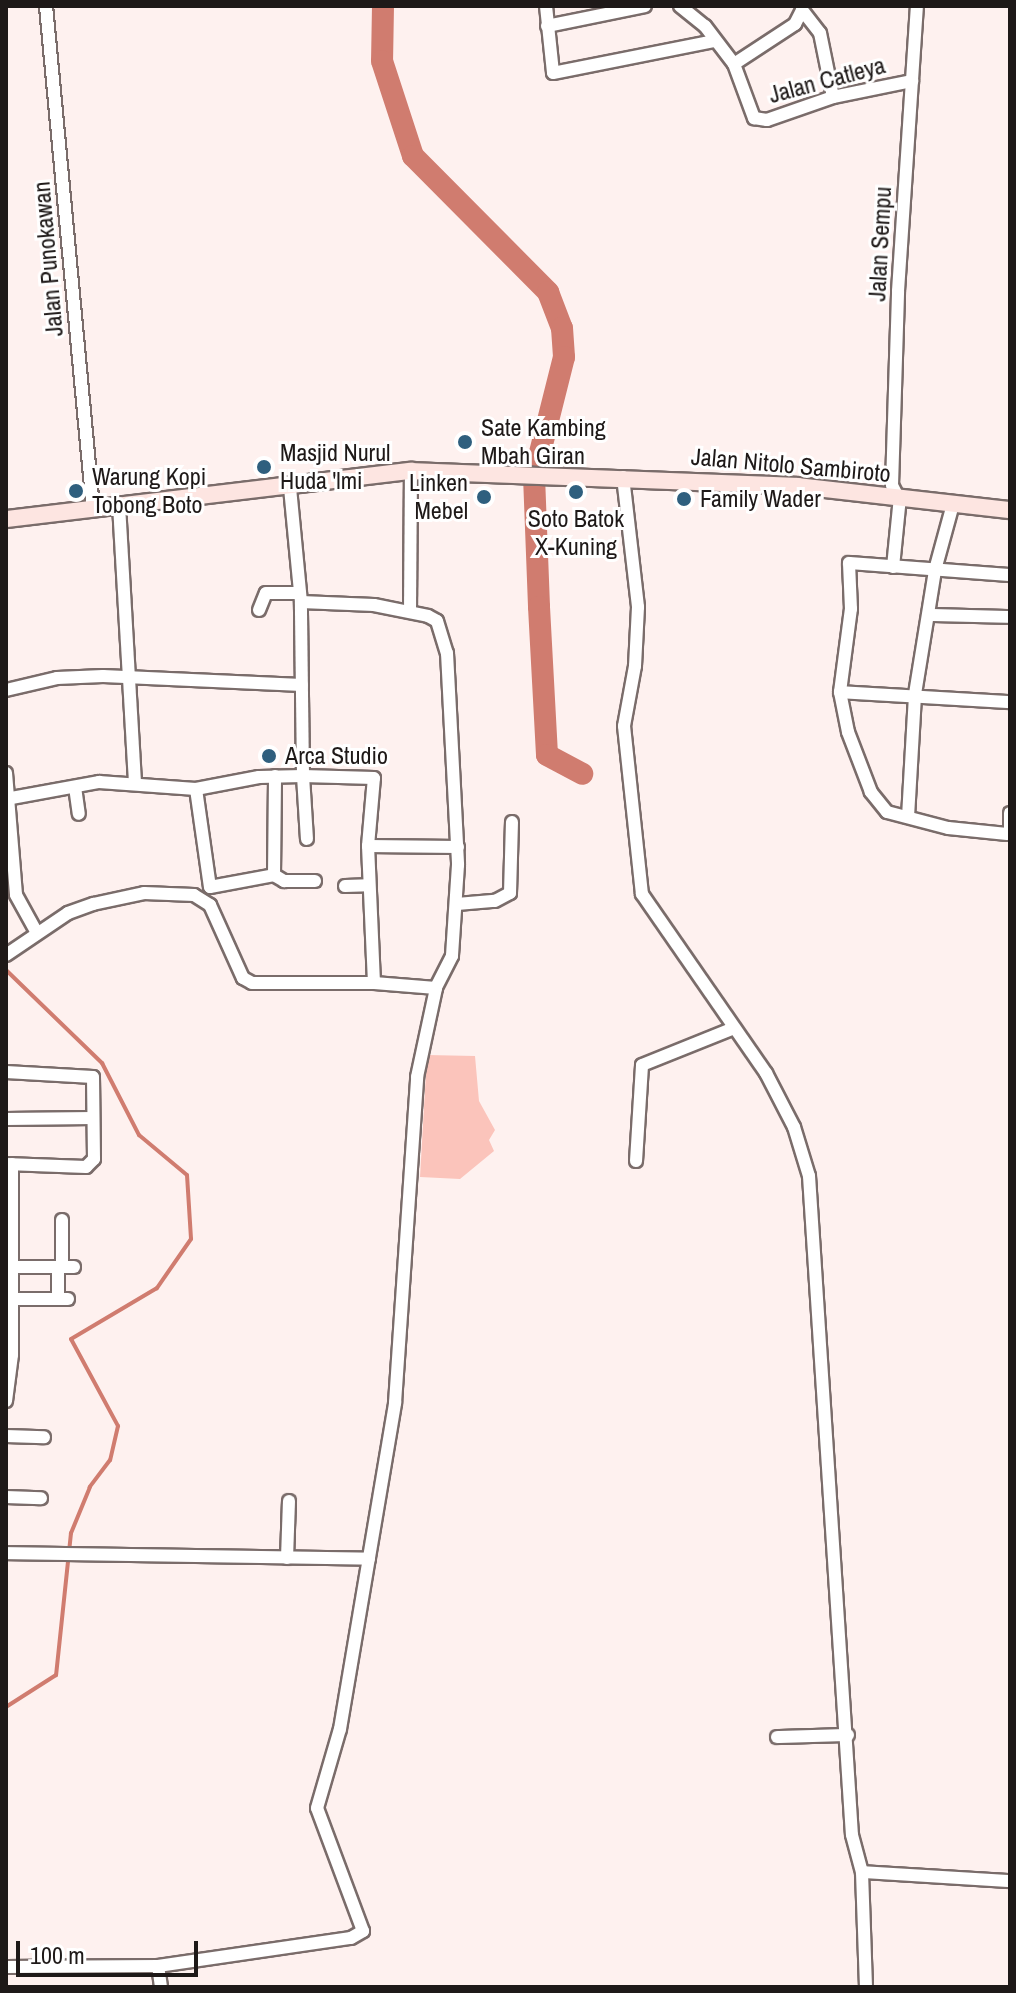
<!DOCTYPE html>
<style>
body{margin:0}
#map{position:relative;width:1016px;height:1993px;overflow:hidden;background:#fef1ef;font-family:"Archivo Narrow",sans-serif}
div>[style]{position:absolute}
.green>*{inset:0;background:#fbc4bb}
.stream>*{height:4px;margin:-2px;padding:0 2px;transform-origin:2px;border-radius:2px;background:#d07c6f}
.river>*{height:22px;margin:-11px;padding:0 11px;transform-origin:11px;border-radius:11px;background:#d07c6f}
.roads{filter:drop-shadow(2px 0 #7a6c6a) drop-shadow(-2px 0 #7a6c6a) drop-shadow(0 2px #7a6c6a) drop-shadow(0 -2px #7a6c6a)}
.street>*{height:12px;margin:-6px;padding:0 6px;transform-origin:6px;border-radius:6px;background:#fff}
.secondary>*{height:16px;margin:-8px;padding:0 8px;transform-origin:8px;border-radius:8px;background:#fde5e1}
.dots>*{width:22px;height:22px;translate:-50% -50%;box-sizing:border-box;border:4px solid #fff;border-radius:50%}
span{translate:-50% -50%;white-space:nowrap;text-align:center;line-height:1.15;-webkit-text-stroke:6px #fff;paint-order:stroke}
.street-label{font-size:24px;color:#1e1918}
.poi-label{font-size:24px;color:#1e1918}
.left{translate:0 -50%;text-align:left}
.right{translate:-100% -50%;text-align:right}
.frame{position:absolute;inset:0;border:8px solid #1e1918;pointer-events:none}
.scale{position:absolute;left:16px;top:1941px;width:182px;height:36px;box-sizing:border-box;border:4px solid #1e1918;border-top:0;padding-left:10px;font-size:24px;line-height:28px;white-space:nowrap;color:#1e1918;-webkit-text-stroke:6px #fff;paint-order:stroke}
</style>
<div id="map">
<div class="green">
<div style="clip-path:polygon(427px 1055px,475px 1056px,479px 1101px,495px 1130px,489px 1140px,494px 1151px,460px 1179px,420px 1177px)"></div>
</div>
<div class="stream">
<div style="left:6px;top:970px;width:134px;rotate:44.1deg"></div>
<div style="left:102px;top:1063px;width:81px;rotate:62.8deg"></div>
<div style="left:139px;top:1135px;width:62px;rotate:39.8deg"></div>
<div style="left:187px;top:1175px;width:64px;rotate:86.4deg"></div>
<div style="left:191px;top:1239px;width:60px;rotate:124.8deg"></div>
<div style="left:157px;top:1288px;width:100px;rotate:149.3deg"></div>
<div style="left:71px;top:1339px;width:99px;rotate:61.6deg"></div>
<div style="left:118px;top:1426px;width:35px;rotate:103deg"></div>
<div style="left:110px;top:1460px;width:34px;rotate:127deg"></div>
<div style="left:90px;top:1487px;width:50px;rotate:112.4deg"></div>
<div style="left:71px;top:1533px;width:143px;rotate:96deg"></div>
<div style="left:56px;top:1675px;width:59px;rotate:147.4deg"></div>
</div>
<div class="river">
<div style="left:383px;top:6px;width:55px;rotate:91deg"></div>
<div style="left:382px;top:61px;width:100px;rotate:71.9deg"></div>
<div style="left:413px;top:156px;width:192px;rotate:45.2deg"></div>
<div style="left:548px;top:292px;width:39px;rotate:69deg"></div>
<div style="left:562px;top:328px;width:29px;rotate:86deg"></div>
<div style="left:564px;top:357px;width:123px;rotate:104.1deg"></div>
<div style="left:534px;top:476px;width:131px;rotate:87.8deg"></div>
<div style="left:539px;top:607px;width:148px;rotate:86.9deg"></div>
<div style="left:547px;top:755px;width:40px;rotate:28deg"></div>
</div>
<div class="roads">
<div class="street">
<div style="left:46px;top:6px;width:504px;rotate:84.65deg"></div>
<div style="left:546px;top:6px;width:67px;rotate:84deg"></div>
<div style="left:553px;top:73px;width:165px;rotate:-11.2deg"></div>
<div style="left:680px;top:6px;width:32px;rotate:39deg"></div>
<div style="left:705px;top:26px;width:48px;rotate:52.7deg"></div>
<div style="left:734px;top:64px;width:58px;rotate:69.7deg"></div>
<div style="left:754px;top:118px;width:13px;rotate:9deg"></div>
<div style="left:767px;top:120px;width:70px;rotate:-19.2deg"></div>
<div style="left:833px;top:97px;width:81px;rotate:-11.4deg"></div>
<div style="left:547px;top:26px;width:100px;rotate:-11.5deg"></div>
<div style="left:734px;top:64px;width:73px;rotate:-33.3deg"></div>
<div style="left:795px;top:24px;width:16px;rotate:-63deg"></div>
<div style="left:802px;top:10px;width:29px;rotate:52deg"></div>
<div style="left:820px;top:33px;width:65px;rotate:78.5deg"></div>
<div style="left:623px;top:477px;width:131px;rotate:83.4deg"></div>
<div style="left:638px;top:607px;width:59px;rotate:92.9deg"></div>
<div style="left:635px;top:666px;width:61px;rotate:100.4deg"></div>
<div style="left:624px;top:726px;width:169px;rotate:83.9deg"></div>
<div style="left:642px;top:894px;width:218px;rotate:55.3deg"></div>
<div style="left:766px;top:1073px;width:61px;rotate:62.6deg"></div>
<div style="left:794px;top:1127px;width:51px;rotate:73deg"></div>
<div style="left:809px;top:1176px;width:660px;rotate:86.27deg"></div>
<div style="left:852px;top:1835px;width:38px;rotate:75deg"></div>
<div style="left:898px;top:497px;width:13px;rotate:-117deg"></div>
<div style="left:892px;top:485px;width:194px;rotate:-88.2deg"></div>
<div style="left:898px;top:291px;width:286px;rotate:-86.2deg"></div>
<div style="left:119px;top:505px;width:277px;rotate:86.7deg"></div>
<div style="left:893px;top:567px;width:70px;rotate:-84.3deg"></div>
<div style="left:301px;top:602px;width:73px;rotate:2.4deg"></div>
<div style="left:374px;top:605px;width:55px;rotate:11.5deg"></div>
<div style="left:428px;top:616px;width:10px;rotate:29deg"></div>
<div style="left:437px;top:621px;width:34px;rotate:73deg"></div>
<div style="left:447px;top:653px;width:212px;rotate:87deg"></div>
<div style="left:458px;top:865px;width:91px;rotate:93.8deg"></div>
<div style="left:452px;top:956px;width:36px;rotate:117deg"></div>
<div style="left:436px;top:988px;width:62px;rotate:-175.4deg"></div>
<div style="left:259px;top:610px;width:18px;rotate:-68deg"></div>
<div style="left:266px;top:593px;width:34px"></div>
<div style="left:410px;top:611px;width:140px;rotate:-89.6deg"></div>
<div style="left:929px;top:615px;width:81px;rotate:1.4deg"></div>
<div style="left:6px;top:690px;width:52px;rotate:-13.2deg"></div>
<div style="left:57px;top:678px;width:46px;rotate:-2.5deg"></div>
<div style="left:103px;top:676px;width:199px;rotate:2.6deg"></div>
<div style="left:840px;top:692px;width:170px;rotate:3.4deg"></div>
<div style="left:6px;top:773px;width:122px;rotate:85.3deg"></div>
<div style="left:16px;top:895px;width:43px;rotate:61.1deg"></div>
<div style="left:75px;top:787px;width:27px;rotate:82deg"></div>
<div style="left:196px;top:789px;width:99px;rotate:81.9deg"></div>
<div style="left:210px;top:887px;width:65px;rotate:-10.6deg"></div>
<div style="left:274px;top:875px;width:99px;rotate:-89.4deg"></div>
<div style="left:6px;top:799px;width:95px;rotate:-10.4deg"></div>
<div style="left:99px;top:782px;width:97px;rotate:4.1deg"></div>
<div style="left:196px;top:789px;width:64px;rotate:-10.8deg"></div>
<div style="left:259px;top:777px;width:44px;rotate:-1.3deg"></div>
<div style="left:303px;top:776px;width:63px;rotate:86.4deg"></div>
<div style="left:1010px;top:813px;width:21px;rotate:90deg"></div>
<div style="left:908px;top:817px;width:123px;rotate:-86.7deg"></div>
<div style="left:915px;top:694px;width:126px;rotate:-80.8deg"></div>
<div style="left:935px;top:570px;width:68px;rotate:-74.7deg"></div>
<div style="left:1007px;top:834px;width:59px;rotate:-174.2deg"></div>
<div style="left:948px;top:828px;width:63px;rotate:-165.3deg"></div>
<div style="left:887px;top:812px;width:26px;rotate:-129deg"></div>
<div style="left:871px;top:792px;width:64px;rotate:-111deg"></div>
<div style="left:848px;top:732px;width:41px;rotate:-101.3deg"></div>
<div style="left:840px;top:692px;width:84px;rotate:-82.5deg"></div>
<div style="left:851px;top:609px;width:46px;rotate:-92.5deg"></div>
<div style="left:849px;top:563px;width:161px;rotate:4.3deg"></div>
<div style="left:368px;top:846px;width:90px;rotate:0.6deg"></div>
<div style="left:274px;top:875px;width:12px;rotate:31deg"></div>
<div style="left:284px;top:881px;width:31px"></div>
<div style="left:345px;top:886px;width:23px;rotate:-2deg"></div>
<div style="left:457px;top:904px;width:38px;rotate:-5deg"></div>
<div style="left:495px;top:901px;width:17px;rotate:-28deg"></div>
<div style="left:510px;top:893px;width:71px;rotate:-88.4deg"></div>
<div style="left:6px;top:955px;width:75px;rotate:-34.1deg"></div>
<div style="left:68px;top:913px;width:27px;rotate:-20deg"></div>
<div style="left:93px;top:904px;width:52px;rotate:-12.2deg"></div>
<div style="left:144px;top:893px;width:50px;rotate:2.3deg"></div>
<div style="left:194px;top:895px;width:19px;rotate:32deg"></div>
<div style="left:210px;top:905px;width:80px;rotate:65.7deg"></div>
<div style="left:243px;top:978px;width:10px;rotate:29deg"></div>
<div style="left:252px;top:983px;width:122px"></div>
<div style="left:374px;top:983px;width:137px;rotate:-92.5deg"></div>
<div style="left:368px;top:846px;width:68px;rotate:-85deg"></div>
<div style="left:374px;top:778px;width:71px;rotate:-178.4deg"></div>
<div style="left:303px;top:776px;width:174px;rotate:-90.7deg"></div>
<div style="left:301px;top:602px;width:116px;rotate:-95.5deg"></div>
<div style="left:6px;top:1072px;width:87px;rotate:3.3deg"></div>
<div style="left:93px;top:1077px;width:82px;rotate:89.3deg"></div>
<div style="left:94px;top:1159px;width:11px;rotate:135deg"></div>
<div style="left:86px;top:1167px;width:80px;rotate:-177.9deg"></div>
<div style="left:6px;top:1119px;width:87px;rotate:-0.7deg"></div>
<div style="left:636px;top:1161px;width:96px;rotate:-86.4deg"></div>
<div style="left:642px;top:1065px;width:99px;rotate:-21.9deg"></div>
<div style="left:62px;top:1220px;width:47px;rotate:90deg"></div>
<div style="left:6px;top:1267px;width:68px"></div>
<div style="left:6px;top:1299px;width:62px"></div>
<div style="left:58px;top:1299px;width:32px;rotate:-90deg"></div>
<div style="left:6px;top:1401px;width:46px;rotate:-82.6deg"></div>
<div style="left:12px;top:1355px;width:191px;rotate:-90deg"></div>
<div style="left:6px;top:1436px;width:38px;rotate:2deg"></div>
<div style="left:6px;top:1497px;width:35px;rotate:2deg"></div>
<div style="left:6px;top:1553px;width:363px;rotate:0.9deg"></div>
<div style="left:287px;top:1558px;width:57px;rotate:-88deg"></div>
<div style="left:777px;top:1737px;width:71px;rotate:-1.6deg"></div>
<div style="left:6px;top:1967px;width:152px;rotate:-0.4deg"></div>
<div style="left:161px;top:1987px;width:21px;rotate:-98deg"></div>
<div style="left:158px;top:1966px;width:195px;rotate:-8.3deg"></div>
<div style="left:351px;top:1938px;width:14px;rotate:-30deg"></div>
<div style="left:363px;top:1931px;width:131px;rotate:-110.5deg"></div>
<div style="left:317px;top:1808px;width:82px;rotate:-73.8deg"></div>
<div style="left:340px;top:1729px;width:331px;rotate:-80.4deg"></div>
<div style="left:395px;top:1403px;width:327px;rotate:-86.1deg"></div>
<div style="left:417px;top:1077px;width:91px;rotate:-77.9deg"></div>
<div style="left:866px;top:1987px;width:115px;rotate:-92deg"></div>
<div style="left:862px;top:1872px;width:148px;rotate:3.5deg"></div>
</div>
<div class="secondary">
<div style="left:6px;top:519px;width:408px;rotate:-6.8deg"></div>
<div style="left:411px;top:471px;width:387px;rotate:2.2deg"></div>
<div style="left:798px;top:486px;width:213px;rotate:6.5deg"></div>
</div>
</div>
<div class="dots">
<div style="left:465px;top:442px;background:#2f5f7e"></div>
<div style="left:264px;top:467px;background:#2f5f7e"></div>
<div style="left:76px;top:491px;background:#2f5f7e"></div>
<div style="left:576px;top:492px;background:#2f5f7e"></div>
<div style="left:484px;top:497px;background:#2f5f7e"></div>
<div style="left:684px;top:499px;background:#2f5f7e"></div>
<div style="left:269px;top:756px;background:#2f5f7e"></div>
</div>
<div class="street-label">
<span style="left:827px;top:80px;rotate:-15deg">Jalan Catleya</span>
<span style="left:880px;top:244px;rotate:-87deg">Jalan Sempu</span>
<span style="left:48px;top:259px;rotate:-95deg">Jalan Punokawan</span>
<span style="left:791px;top:465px;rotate:5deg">Jalan Nitolo Sambiroto</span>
</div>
<div class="poi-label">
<span class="left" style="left:481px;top:442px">Sate Kambing<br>Mbah Giran</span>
<span class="left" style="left:280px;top:467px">Masjid Nurul<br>Huda 'lmi</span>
<span class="left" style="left:92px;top:491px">Warung Kopi<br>Tobong Boto</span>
<span class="right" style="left:468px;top:497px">Linken<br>Mebel</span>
<span class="left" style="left:700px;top:499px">Family Wader</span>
<span style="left:576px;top:533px">Soto Batok<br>X-Kuning</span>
<span class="left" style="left:285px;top:756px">Arca Studio</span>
</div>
<div class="frame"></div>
<div class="scale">100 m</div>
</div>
